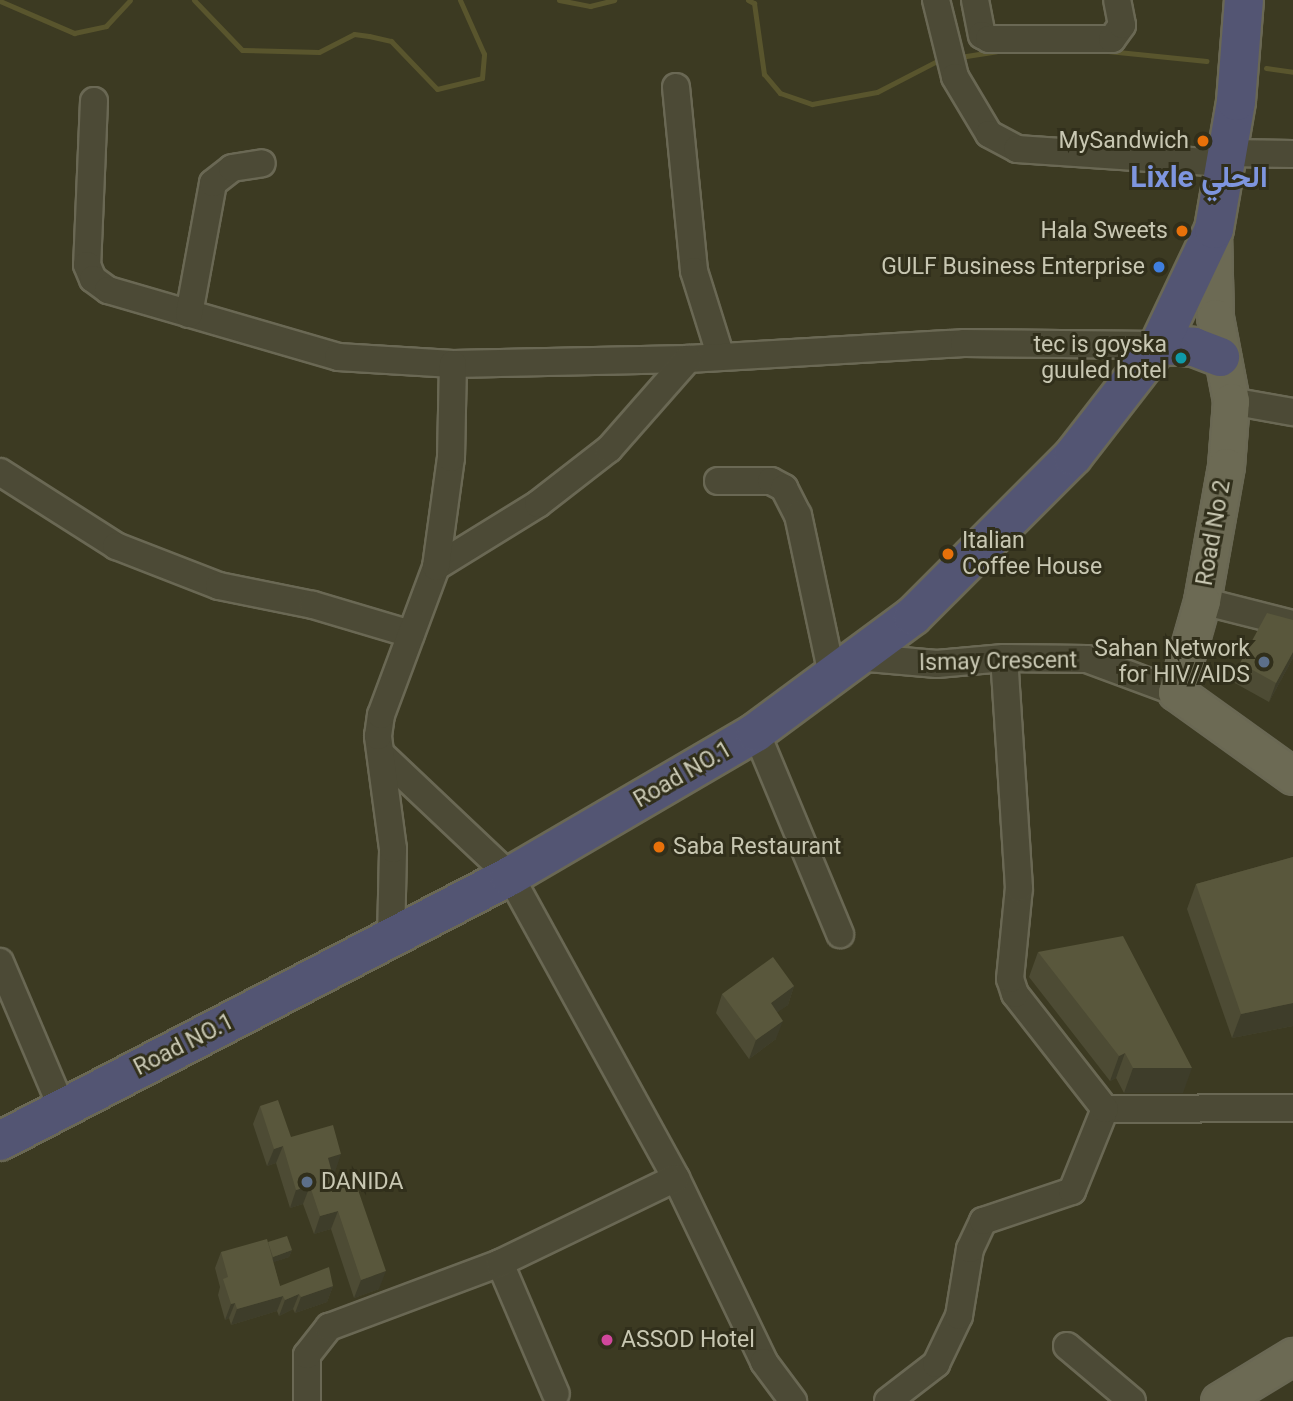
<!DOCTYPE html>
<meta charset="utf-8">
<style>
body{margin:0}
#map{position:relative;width:1293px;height:1401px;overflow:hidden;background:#3c3a22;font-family:Roboto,Vazirmatn,sans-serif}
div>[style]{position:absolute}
.stream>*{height:5px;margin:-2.5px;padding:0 2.5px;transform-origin:2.5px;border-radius:2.5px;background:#59552d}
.roads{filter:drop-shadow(2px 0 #6a6854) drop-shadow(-2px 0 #6a6854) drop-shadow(0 2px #6a6854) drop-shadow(0 -2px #6a6854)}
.minor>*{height:26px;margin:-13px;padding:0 13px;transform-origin:13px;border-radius:13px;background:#4c4a36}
.major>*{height:35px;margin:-17.5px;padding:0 17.5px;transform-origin:17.5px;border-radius:17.5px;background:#6c6a54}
.highway>*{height:38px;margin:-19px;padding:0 19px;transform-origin:19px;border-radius:19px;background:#535573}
.wall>*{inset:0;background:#4d4b34}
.shaded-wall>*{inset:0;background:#3e3d2a}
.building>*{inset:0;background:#59573c}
.dots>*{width:19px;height:19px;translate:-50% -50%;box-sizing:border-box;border:4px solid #312f1b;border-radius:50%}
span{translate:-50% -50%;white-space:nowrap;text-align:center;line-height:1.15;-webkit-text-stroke:6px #312f1b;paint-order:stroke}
.poi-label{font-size:23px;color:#c8c7b2}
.right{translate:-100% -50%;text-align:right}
.left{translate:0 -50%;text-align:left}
.street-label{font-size:23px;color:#c8c7b2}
.district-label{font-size:30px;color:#7e95de;font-weight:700}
</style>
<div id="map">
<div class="stream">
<div style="left:194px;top:0;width:69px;rotate:46.2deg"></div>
<div style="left:242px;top:50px;width:77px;rotate:1.5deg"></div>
<div style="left:319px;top:52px;width:39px;rotate:-27deg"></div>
<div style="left:354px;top:34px;width:15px;rotate:8deg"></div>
<div style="left:369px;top:36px;width:23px;rotate:13deg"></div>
<div style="left:391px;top:41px;width:66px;rotate:46.2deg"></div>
<div style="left:437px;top:89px;width:46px;rotate:-13.7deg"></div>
<div style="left:482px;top:78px;width:24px;rotate:-85deg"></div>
<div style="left:484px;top:54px;width:59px;rotate:-114deg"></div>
<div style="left:559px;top:0;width:32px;rotate:11deg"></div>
<div style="left:590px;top:6px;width:25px;rotate:-14deg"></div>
<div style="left:748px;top:0;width:7px;rotate:27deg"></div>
<div style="left:754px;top:3px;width:72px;rotate:82deg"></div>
<div style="left:764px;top:74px;width:25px;rotate:50deg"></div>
<div style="left:780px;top:93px;width:34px;rotate:19deg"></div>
<div style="left:812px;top:104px;width:66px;rotate:-10.5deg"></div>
<div style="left:877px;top:92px;width:70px;rotate:-27.3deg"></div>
<div style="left:0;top:1px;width:81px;rotate:23.4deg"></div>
<div style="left:74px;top:33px;width:33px;rotate:-12deg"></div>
<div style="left:106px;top:26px;width:35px;rotate:-47deg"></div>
<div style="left:1108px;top:51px;width:99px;rotate:5.8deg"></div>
<div style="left:960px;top:57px;width:37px;rotate:-9deg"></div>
<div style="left:1266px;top:68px;width:27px;rotate:8deg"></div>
</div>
<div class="roads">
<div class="minor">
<div style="left:936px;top:0;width:79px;rotate:76.1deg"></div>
<div style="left:955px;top:77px;width:66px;rotate:59.2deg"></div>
<div style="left:989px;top:134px;width:32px;rotate:28deg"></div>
<div style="left:1017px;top:149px;width:208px;rotate:3.9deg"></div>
<div style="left:975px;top:0;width:36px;rotate:79deg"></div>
<div style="left:982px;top:35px;width:8px;rotate:30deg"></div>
<div style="left:989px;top:39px;width:123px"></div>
<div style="left:1112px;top:39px;width:17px;rotate:-54deg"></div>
<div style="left:1122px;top:25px;width:25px;rotate:-101deg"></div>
<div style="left:676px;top:87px;width:185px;rotate:84.4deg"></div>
<div style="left:694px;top:271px;width:90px;rotate:72.6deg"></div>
<div style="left:94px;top:101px;width:164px;rotate:92.4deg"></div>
<div style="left:87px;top:265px;width:15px;rotate:67deg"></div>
<div style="left:93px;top:279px;width:19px;rotate:36deg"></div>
<div style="left:108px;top:290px;width:240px;rotate:16.2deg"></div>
<div style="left:338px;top:357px;width:115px;rotate:3.5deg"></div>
<div style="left:453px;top:364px;width:235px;rotate:-1.2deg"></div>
<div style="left:688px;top:359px;width:276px;rotate:-3.3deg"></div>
<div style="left:964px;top:343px;width:195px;rotate:0.6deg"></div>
<div style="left:1227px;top:153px;width:66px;rotate:0.9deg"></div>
<div style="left:189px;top:314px;width:133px;rotate:-79.6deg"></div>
<div style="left:213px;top:183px;width:24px;rotate:-38deg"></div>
<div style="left:232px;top:168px;width:30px;rotate:-9deg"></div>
<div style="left:1231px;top:401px;width:63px;rotate:10.1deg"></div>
<div style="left:0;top:472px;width:138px;rotate:32.5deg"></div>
<div style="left:116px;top:546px;width:110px;rotate:21.2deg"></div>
<div style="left:219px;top:586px;width:96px;rotate:11.4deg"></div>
<div style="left:313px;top:605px;width:102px;rotate:16.5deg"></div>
<div style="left:718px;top:481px;width:53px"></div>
<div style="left:771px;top:481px;width:15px;rotate:28deg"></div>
<div style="left:784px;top:488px;width:30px;rotate:63deg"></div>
<div style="left:798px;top:515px;width:164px;rotate:78deg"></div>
<div style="left:436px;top:567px;width:120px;rotate:-31.7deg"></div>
<div style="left:538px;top:504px;width:90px;rotate:-37.8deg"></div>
<div style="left:609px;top:449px;width:120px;rotate:-48.7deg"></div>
<div style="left:1202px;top:601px;width:94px;rotate:14.2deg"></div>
<div style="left:857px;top:657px;width:80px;rotate:5deg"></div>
<div style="left:937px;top:664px;width:67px;rotate:-5.1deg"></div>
<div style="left:1004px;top:658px;width:83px;rotate:0.7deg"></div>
<div style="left:1087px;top:659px;width:95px;rotate:20.3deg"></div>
<div style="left:756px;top:732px;width:219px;rotate:67.4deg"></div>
<div style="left:382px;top:755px;width:176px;rotate:43.4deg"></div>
<div style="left:510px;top:876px;width:345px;rotate:61.2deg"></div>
<div style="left:676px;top:1178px;width:204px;rotate:64.4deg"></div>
<div style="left:764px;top:1362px;width:49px;rotate:53.4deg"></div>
<div style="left:391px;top:939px;width:90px;rotate:-88.7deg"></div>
<div style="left:393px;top:849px;width:114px;rotate:-97.6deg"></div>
<div style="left:378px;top:736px;width:21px;rotate:-82deg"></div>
<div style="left:381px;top:715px;width:158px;rotate:-69.6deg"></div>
<div style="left:436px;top:567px;width:110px;rotate:-82.2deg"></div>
<div style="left:451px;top:458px;width:94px;rotate:-88.8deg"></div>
<div style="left:0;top:962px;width:159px;rotate:67deg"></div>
<div style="left:1105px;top:1109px;width:188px;rotate:-0.3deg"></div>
<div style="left:500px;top:1263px;width:142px;rotate:66.9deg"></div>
<div style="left:1067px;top:1346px;width:85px;rotate:40.2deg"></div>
<div style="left:307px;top:1401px;width:46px;rotate:-90deg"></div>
<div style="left:307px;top:1355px;width:36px;rotate:-52deg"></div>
<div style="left:329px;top:1327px;width:183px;rotate:-20.5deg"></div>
<div style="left:500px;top:1263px;width:195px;rotate:-25.8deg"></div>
<div style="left:888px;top:1401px;width:61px;rotate:-37.6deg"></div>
<div style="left:936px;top:1364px;width:53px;rotate:-64.4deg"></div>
<div style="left:959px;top:1316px;width:68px;rotate:-80.7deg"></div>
<div style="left:970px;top:1249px;width:31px;rotate:-65deg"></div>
<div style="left:983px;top:1221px;width:94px;rotate:-18.6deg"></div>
<div style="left:1072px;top:1191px;width:88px;rotate:-68.1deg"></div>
<div style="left:1105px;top:1109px;width:146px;rotate:-128deg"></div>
<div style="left:1015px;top:994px;width:16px;rotate:-108deg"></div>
<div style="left:1010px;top:979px;width:91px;rotate:-84.4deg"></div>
<div style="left:1019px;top:888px;width:230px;rotate:-93.7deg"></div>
</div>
<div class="major">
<div style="left:1213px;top:231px;width:86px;rotate:88.7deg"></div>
<div style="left:1215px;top:317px;width:86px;rotate:79.2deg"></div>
<div style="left:1231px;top:401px;width:65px;rotate:94.4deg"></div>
<div style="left:1226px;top:466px;width:137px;rotate:100.1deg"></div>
<div style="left:1202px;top:601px;width:95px;rotate:105.9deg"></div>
<div style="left:1176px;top:692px;width:144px;rotate:35.7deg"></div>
<div style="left:1219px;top:1401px;width:87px;rotate:-31.3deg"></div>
</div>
<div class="highway">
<div style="left:1159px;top:345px;width:35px;rotate:3deg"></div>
<div style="left:1194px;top:347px;width:28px;rotate:21deg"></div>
<div style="left:0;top:1141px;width:575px;rotate:-27.46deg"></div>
<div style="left:510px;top:876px;width:285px;rotate:-30.3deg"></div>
<div style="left:756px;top:732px;width:195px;rotate:-36.5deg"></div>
<div style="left:913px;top:616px;width:226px;rotate:-45deg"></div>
<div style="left:1073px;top:456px;width:140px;rotate:-52.2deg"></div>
<div style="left:1159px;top:345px;width:128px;rotate:-64.6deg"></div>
<div style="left:1214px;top:229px;width:130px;rotate:-80.2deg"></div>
<div style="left:1236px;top:101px;width:101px;rotate:-85.5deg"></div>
</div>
</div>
<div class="wall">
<div style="clip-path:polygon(1293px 620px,1293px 658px,1269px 702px,1233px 682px,1240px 663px)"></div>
<div style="clip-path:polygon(1293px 857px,1293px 1026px,1232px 1038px,1187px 909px,1196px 884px)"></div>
<div style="clip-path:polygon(1038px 952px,1183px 1093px,1124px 1093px,1116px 1078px,1110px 1081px,1029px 977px)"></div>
<div style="clip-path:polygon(794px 986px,788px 1005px,777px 1012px,776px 1039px,749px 1059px,716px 1013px,722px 994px)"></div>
<div style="clip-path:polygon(260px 1106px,291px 1137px,335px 1172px,332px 1173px,336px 1187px,379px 1289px,354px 1298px,331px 1229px,314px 1234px,303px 1204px,290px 1208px,276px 1163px,267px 1166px,253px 1124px)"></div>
<div style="clip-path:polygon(268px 1243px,292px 1250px,289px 1257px,273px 1262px,280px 1286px,333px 1286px,327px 1302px,295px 1313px,293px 1309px,279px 1316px,277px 1311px,231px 1325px,229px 1318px,225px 1320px,218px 1295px,220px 1287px,215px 1268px,221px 1252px)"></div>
</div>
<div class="shaded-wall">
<div style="clip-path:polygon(1293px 652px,1293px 658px,1269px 702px,1276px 683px)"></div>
<div style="clip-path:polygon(794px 986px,788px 1005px,764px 1022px,771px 1003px)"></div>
<div style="clip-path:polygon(1293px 1003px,1293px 1026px,1232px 1038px,1241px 1014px)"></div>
<div style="clip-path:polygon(783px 1021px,776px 1039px,749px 1059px,756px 1040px)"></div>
<div style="clip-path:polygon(1125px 1053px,1116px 1078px,1110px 1081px,1119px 1056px)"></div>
<div style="clip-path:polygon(1133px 1068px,1192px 1068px,1183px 1093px,1124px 1093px)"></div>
<div style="clip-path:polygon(283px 1146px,276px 1163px,267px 1166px,274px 1149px)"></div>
<div style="clip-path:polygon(341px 1154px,335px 1172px,321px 1176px,328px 1158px)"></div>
<div style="clip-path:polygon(310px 1186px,303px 1204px,290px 1208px,296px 1190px)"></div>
<div style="clip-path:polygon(338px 1211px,331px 1229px,314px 1234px,320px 1216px)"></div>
<div style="clip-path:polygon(292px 1250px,289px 1257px,271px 1263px,273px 1257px)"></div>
<div style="clip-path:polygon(386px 1271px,379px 1289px,354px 1298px,361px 1280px)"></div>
<div style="clip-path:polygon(333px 1286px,327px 1302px,295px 1313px,301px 1297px)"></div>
<div style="clip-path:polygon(299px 1294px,293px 1309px,279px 1316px,285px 1300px)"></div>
<div style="clip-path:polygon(283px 1296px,277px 1311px,231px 1325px,237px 1309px)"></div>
<div style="clip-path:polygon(235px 1303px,229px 1318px,225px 1320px,231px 1304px)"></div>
</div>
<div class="building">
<div style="clip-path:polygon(1267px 613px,1293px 620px,1293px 652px,1276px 683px,1240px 663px)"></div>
<div style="clip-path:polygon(1293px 857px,1293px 1003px,1241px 1014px,1196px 884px)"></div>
<div style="clip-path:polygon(1123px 936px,1192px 1068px,1133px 1068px,1125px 1053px,1119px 1056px,1038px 952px)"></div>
<div style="clip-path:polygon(773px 957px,794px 986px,771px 1003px,783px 1021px,756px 1040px,722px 994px)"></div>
<div style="clip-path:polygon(278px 1100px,291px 1137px,333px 1125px,341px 1154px,328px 1158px,336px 1187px,355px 1181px,386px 1271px,361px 1280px,338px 1211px,320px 1216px,310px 1186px,296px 1190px,283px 1146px,274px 1149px,260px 1106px)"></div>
<div style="clip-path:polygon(287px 1236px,292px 1250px,273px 1257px,268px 1242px)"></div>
<div style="clip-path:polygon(267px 1239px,280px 1286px,329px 1267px,333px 1286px,301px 1297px,299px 1294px,285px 1300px,283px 1296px,237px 1309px,235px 1303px,231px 1304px,223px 1279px,228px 1277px,221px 1252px)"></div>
</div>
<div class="dots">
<div style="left:1203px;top:141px;background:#e8710a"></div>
<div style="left:1182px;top:231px;background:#e8710a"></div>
<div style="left:1159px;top:267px;background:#3f7fe0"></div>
<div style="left:1181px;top:358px;background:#0f9aa8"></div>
<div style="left:948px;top:554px;background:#e8710a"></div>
<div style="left:1264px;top:662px;background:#5c6f8a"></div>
<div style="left:659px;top:847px;background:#e8710a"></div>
<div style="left:307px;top:1182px;background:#5c6f8a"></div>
<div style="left:607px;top:1340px;background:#d1479c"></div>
</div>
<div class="poi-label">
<span class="right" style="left:1189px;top:141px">MySandwich</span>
<span class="right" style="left:1168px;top:231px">Hala Sweets</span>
<span class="right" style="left:1145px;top:267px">GULF Business Enterprise</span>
<span class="right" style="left:1167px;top:358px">tec is goyska<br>guuled hotel</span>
<span class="left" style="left:962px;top:554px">Italian<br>Coffee House</span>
<span class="right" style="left:1250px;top:662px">Sahan Network<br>for HIV/AIDS</span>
<span class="left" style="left:673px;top:847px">Saba Restaurant</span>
<span class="left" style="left:321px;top:1182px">DANIDA</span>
<span class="left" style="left:621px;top:1340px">ASSOD Hotel</span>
</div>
<div class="street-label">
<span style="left:1214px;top:533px;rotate:-80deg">Road No 2</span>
<span style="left:998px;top:662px;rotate:-1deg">Ismay Crescent</span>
<span style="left:683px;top:775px;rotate:-30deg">Road NO.1</span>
<span style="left:184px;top:1045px;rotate:-27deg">Road NO.1</span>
</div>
<div class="district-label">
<span style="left:1199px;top:177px">Lixle الحلي</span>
</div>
</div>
